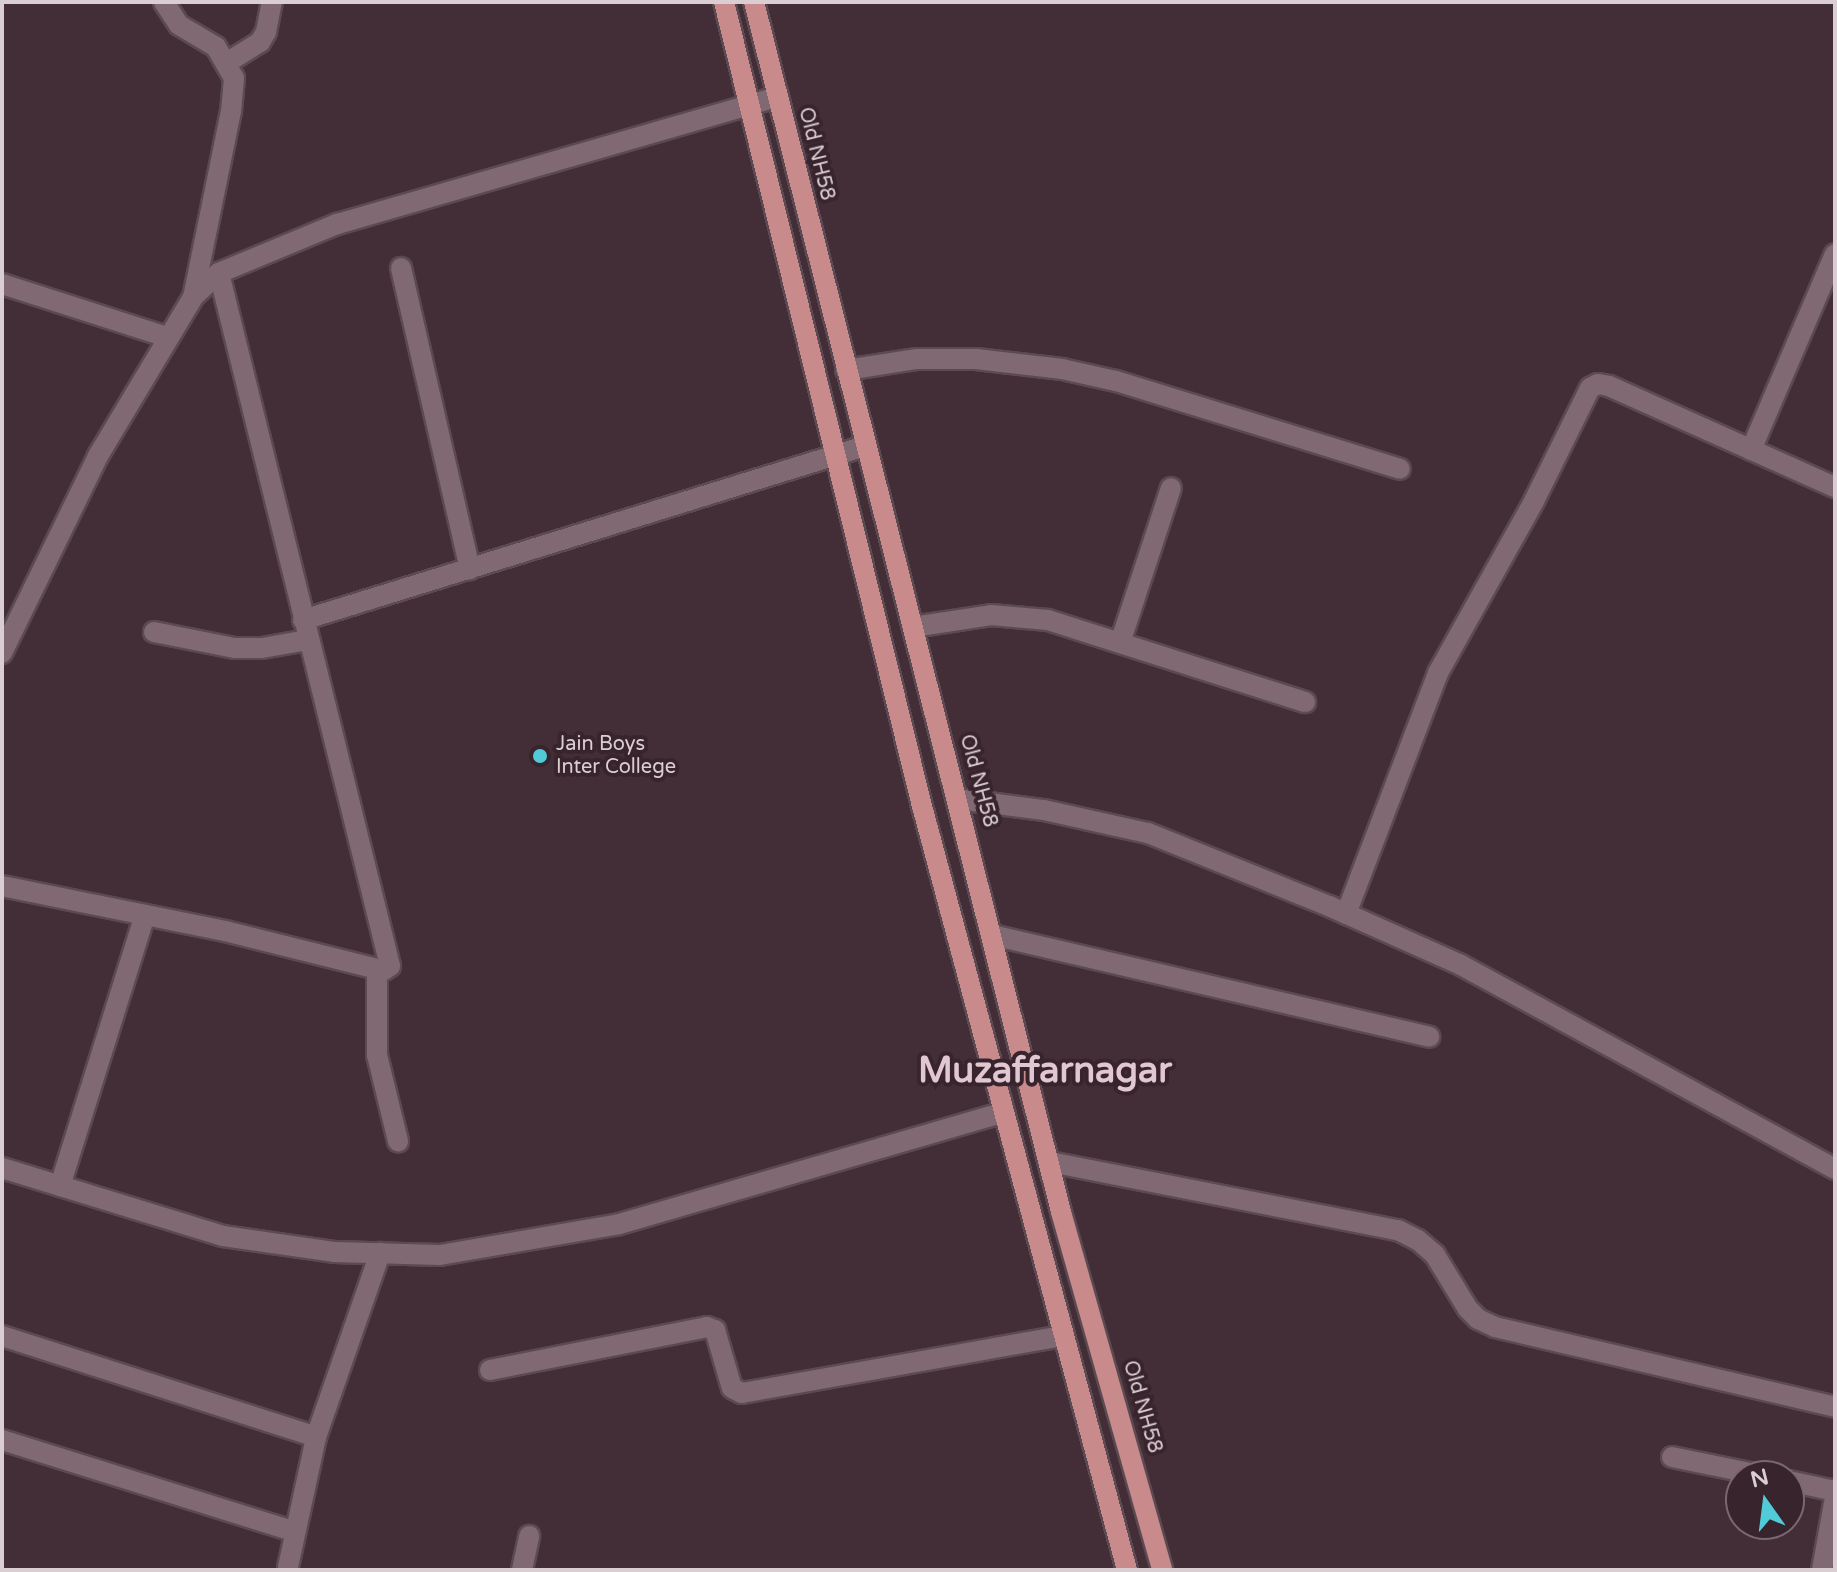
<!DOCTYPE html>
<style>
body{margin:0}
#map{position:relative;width:1837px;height:1572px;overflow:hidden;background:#432e37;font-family:"Varela Round",sans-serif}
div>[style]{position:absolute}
.roads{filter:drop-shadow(2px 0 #5b4a51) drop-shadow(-2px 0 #5b4a51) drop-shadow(0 2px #5b4a51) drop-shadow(0 -2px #5b4a51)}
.lane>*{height:20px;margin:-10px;padding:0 10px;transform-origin:10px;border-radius:10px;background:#806972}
.street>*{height:20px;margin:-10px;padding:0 10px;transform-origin:10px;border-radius:10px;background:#806972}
.primary>*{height:20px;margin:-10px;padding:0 10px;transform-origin:10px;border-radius:10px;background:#c98a8c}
.dots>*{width:22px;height:22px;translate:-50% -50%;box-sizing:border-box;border:4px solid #38242d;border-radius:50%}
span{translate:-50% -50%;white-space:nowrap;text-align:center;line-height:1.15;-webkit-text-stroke:8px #38242d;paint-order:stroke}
.street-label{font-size:20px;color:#dbced3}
.poi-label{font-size:20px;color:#dbced3}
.left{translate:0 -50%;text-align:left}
.town-label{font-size:36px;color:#e1c7d1;font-weight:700}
.frame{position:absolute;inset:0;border:4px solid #dbced3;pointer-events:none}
.north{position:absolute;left:1725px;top:1460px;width:80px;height:80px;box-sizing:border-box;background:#38242d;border:2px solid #79686f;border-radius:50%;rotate:346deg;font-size:22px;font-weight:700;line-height:32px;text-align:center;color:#dbced3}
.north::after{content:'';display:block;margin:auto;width:28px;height:36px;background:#52cbd8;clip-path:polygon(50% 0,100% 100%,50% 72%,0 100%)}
</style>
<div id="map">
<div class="roads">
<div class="lane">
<div style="left:992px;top:935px;width:449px;rotate:13.1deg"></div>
</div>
<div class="street">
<div style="left:164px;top:2px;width:27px;rotate:57deg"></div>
<div style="left:179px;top:25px;width:43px;rotate:30.7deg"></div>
<div style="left:216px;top:47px;width:36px;rotate:60deg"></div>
<div style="left:234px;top:78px;width:33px;rotate:95deg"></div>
<div style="left:231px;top:111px;width:190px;rotate:101.5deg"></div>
<div style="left:228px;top:62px;width:38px;rotate:-32deg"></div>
<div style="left:260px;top:42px;width:12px;rotate:-59deg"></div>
<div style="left:266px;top:32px;width:31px;rotate:-79deg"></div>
<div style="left:401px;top:268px;width:309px;rotate:77.1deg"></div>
<div style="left:2px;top:284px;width:173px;rotate:17.8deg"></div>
<div style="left:846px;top:370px;width:72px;rotate:-8.8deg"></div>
<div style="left:917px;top:359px;width:59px"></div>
<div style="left:976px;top:359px;width:87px;rotate:6.6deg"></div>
<div style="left:1062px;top:369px;width:55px;rotate:12.5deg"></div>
<div style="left:1116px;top:381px;width:297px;rotate:17.2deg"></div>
<div style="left:1751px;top:450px;width:213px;rotate:-66.8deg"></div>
<div style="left:303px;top:620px;width:588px;rotate:-17.2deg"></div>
<div style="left:913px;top:627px;width:79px;rotate:-8.7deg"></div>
<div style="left:991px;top:615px;width:57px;rotate:5deg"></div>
<div style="left:1048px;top:620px;width:270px;rotate:17.7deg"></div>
<div style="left:154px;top:632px;width:82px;rotate:11.3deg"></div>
<div style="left:234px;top:648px;width:28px"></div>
<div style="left:262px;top:648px;width:47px;rotate:-9.9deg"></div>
<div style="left:1120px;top:643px;width:163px;rotate:-71.8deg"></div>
<div style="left:2px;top:653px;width:219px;rotate:-64deg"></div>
<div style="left:98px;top:456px;width:185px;rotate:-59.1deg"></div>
<div style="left:193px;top:297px;width:35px;rotate:-43deg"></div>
<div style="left:219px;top:273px;width:128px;rotate:-22.6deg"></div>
<div style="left:337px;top:224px;width:457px;rotate:-16.1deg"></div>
<div style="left:958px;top:799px;width:87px;rotate:7.3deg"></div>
<div style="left:1044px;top:810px;width:107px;rotate:12.5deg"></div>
<div style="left:1148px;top:833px;width:195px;rotate:22deg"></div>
<div style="left:1329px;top:906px;width:145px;rotate:24.1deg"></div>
<div style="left:1461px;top:965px;width:426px;rotate:28.6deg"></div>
<div style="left:2px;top:886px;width:227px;rotate:11.4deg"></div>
<div style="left:225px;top:931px;width:157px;rotate:14deg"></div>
<div style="left:377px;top:969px;width:7px;rotate:8deg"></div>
<div style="left:384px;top:970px;width:7px;rotate:-34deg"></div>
<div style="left:390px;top:966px;width:714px;rotate:-103.86deg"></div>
<div style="left:1346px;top:914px;width:258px;rotate:-69.1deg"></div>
<div style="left:1438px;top:673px;width:197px;rotate:-60.8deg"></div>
<div style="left:1534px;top:501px;width:126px;rotate:-63.6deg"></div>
<div style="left:1590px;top:388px;width:9px;rotate:-27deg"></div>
<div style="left:1598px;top:384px;width:11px;rotate:10deg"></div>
<div style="left:1609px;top:386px;width:248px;rotate:24.1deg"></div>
<div style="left:377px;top:969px;width:86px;rotate:90deg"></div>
<div style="left:377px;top:1055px;width:89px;rotate:76.3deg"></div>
<div style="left:1050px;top:1162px;width:355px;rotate:11.1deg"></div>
<div style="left:1398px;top:1230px;width:22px;rotate:27deg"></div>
<div style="left:1418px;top:1240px;width:23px;rotate:41deg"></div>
<div style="left:1435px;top:1255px;width:63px;rotate:58.6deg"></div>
<div style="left:1468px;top:1309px;width:14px;rotate:45deg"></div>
<div style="left:1478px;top:1319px;width:19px;rotate:25deg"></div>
<div style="left:1495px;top:1327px;width:349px;rotate:13.2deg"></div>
<div style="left:2px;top:1168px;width:231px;rotate:17.1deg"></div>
<div style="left:223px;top:1236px;width:112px;rotate:8.2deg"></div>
<div style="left:334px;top:1252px;width:106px;rotate:1.6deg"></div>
<div style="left:440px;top:1255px;width:182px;rotate:-9.8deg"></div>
<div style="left:619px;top:1224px;width:401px;rotate:-16.2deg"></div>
<div style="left:60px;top:1186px;width:284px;rotate:-72.6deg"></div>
<div style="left:2px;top:1336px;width:330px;rotate:17.8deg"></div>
<div style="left:490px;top:1370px;width:221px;rotate:-11.2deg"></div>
<div style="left:707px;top:1327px;width:9px;rotate:21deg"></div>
<div style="left:715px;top:1330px;width:60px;rotate:73.7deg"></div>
<div style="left:732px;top:1388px;width:11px;rotate:27deg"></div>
<div style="left:742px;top:1393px;width:326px;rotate:-10.1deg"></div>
<div style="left:2px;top:1440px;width:307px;rotate:17.4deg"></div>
<div style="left:1672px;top:1457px;width:95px;rotate:11.5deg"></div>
<div style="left:1789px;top:1481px;width:47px;rotate:12.3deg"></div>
<div style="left:288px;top:1567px;width:133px;rotate:-77.8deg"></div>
<div style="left:316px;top:1437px;width:195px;rotate:-70.8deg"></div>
<div style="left:522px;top:1570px;width:35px;rotate:-78deg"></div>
<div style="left:1822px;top:1570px;width:73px;rotate:-79.8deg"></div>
</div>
<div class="primary">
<div style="left:724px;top:2px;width:828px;rotate:76.17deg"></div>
<div style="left:922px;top:806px;width:791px;rotate:74.98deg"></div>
<div style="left:754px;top:2px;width:1248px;rotate:75.76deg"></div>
<div style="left:1061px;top:1212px;width:372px;rotate:74.2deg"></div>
</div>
</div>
<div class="dots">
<div style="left:540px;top:756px;background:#52cbd8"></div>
</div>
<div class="street-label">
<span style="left:816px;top:154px;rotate:76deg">Old NH58</span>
<span style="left:978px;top:781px;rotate:75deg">Old NH58</span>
<span style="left:1142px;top:1407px;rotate:74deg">Old NH58</span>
</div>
<div class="poi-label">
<span class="left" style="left:556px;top:756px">Jain Boys<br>Inter College</span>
</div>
<div class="town-label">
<span style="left:1045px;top:1071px">Muzaffarnagar</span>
</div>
<div class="frame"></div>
<div class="north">N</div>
</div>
